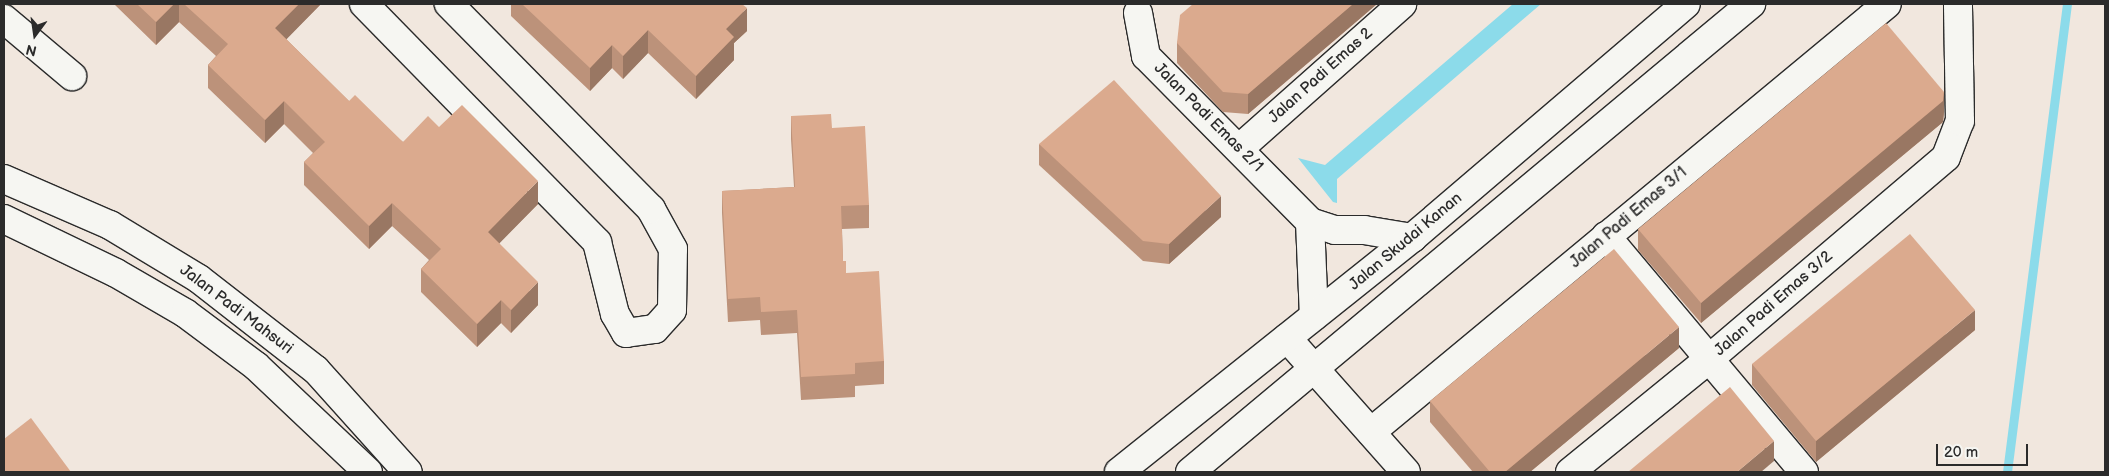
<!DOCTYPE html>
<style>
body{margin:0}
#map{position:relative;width:2109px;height:476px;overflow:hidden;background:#f1e7de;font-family:"Balsamiq Sans",sans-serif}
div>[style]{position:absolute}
.water>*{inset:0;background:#8cdbea}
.stream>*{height:9px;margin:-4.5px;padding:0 4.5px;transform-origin:4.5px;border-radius:4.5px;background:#8cdbea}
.roads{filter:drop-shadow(1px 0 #2b2b2b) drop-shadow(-1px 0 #2b2b2b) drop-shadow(0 1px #2b2b2b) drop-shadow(0 -1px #2b2b2b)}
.minor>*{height:28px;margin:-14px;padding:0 14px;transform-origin:14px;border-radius:14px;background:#f6f6f2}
.major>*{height:28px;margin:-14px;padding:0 14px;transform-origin:14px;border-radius:14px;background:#f6f6f2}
.wall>*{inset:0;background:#bc927a}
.shaded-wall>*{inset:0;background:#997763}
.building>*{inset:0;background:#dbaa8e}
span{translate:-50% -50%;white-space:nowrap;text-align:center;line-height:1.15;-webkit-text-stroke:4px #f6f6f2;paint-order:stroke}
.street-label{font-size:16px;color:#2b2b2b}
.frame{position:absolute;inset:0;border:5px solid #2b2b2b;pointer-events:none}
.north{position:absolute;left:10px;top:10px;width:50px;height:50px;-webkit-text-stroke:4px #f6f6f2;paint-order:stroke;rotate:194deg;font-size:14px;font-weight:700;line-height:20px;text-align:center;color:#2b2b2b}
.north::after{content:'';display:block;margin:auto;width:18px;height:22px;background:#2b2b2b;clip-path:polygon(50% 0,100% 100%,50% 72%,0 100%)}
.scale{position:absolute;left:1936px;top:444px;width:92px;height:22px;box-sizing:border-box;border:2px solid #2b2b2b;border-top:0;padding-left:6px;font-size:15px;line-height:18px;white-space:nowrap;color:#2b2b2b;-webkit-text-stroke:4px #f6f6f2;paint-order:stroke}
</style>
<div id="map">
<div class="water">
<div style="clip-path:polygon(1513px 4px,1541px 4px,1337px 179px,1337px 203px,1333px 202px,1298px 158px,1325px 165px)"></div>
</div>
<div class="stream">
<div style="left:2007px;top:472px;width:472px;rotate:-82.7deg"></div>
</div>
<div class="roads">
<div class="minor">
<div style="left:364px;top:4px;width:333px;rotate:45.6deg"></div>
<div style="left:597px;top:242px;width:74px;rotate:76deg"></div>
<div style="left:615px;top:314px;width:22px;rotate:60deg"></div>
<div style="left:626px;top:333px;width:29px;rotate:-8deg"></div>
<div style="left:655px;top:329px;width:25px;rotate:-48deg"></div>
<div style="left:672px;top:310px;width:61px;rotate:-89.1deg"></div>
<div style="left:673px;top:249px;width:46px;rotate:-118.8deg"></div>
<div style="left:651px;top:209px;width:288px;rotate:-134.6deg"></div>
<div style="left:1138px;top:13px;width:44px;rotate:79.5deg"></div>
<div style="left:1146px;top:56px;width:233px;rotate:45.3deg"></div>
<div style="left:1310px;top:222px;width:26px;rotate:18deg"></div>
<div style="left:1335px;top:230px;width:29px"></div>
<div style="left:1364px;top:230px;width:49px;rotate:9.5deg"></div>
<div style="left:4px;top:19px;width:89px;rotate:40deg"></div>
<div style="left:1240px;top:148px;width:217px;rotate:-41.6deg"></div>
<div style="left:1310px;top:222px;width:94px;rotate:87.6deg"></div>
<div style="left:1606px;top:236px;width:308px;rotate:50deg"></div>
<div style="left:1287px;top:338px;width:179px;rotate:48.4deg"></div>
<div style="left:1371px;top:432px;width:670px;rotate:-39.67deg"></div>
<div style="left:1119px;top:472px;width:375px;rotate:-38.6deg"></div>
<div style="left:1412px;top:238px;width:360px;rotate:-40.5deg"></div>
<div style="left:1190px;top:472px;width:731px;rotate:-39.84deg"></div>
<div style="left:1570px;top:472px;width:179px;rotate:-39.1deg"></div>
<div style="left:1709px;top:359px;width:311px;rotate:-40.4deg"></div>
<div style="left:1946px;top:157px;width:39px;rotate:-69deg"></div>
<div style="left:1960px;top:121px;width:117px;rotate:-91deg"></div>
</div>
<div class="major">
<div style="left:4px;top:179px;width:116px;rotate:23.5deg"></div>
<div style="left:110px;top:225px;width:104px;rotate:31.2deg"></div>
<div style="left:199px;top:279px;width:148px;rotate:37.9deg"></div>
<div style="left:316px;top:370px;width:137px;rotate:48deg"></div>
<div style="left:4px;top:219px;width:124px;rotate:25.7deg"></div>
<div style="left:116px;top:273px;width:80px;rotate:30.1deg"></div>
<div style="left:185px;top:313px;width:89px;rotate:36.7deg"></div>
<div style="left:256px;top:366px;width:154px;rotate:43.4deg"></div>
</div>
</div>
<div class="wall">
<div style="clip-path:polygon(114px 4px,321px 4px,286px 39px,349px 101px,403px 142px,439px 127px,538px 204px,499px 243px,538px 305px,511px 333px,501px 323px,477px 347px,421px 292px,421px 269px,429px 260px,392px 226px,369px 249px,304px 185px,304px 162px,313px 153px,284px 124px,265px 143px,208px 88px,208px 65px,216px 56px,179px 22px,156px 45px)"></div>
<div style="clip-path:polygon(511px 4px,742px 4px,747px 31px,734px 43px,734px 60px,696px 99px,648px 53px,623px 79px,612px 68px,590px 91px,511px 16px)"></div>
<div style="clip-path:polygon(1193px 4px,1377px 4px,1248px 114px,1223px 112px,1177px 63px,1177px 43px)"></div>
<div style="clip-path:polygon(1944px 112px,1943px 122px,1701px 323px,1638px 250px,1638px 229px)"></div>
<div style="clip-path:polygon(791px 116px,832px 128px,869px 205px,869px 228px,842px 229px,843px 261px,846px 273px,884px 361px,884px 384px,855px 386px,855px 397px,801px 400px,797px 333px,761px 335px,760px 320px,728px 322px,722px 213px,722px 191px,794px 187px,791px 139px)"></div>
<div style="clip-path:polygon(1039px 144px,1221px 217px,1169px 264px,1143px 261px,1039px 165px)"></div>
<div style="clip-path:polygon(1975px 330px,1816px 462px,1752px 385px,1752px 364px)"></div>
<div style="clip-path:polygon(1679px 348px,1530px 472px,1473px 472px,1430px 422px,1430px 401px)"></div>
</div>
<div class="shaded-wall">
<div style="clip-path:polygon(174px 4px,179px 4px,179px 22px,156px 45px,156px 22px)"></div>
<div style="clip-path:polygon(299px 4px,321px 4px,275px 51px,275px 28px)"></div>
<div style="clip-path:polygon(1353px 4px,1377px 4px,1248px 114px,1248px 94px)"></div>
<div style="clip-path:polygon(747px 8px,747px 31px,734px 43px,734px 60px,696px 99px,696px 76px,726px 29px)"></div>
<div style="clip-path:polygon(648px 30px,648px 53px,623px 79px,623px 56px)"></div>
<div style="clip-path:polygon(612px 45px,612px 68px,590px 91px,590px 68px)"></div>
<div style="clip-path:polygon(1944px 92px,1944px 112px,1943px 122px,1701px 323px,1701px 303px)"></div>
<div style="clip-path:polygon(284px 101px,284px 124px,265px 143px,265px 120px)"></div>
<div style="clip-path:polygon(538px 181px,538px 204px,488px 255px,488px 232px)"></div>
<div style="clip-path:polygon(1221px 196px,1221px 217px,1169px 264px,1169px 244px)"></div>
<div style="clip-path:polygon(392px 203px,392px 226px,369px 249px,369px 226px)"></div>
<div style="clip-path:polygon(538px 282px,538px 305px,511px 333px,511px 310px)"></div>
<div style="clip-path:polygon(501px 300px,501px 323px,477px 347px,477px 324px)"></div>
<div style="clip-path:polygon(1975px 310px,1975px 330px,1816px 462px,1816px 441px)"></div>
<div style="clip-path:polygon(1679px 327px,1679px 348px,1530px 472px,1505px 472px)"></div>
<div style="clip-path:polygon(1774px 441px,1774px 461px,1761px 472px,1737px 472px)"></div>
</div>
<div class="building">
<div style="clip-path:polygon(137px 4px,174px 4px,156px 22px)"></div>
<div style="clip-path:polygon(184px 4px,299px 4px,275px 28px,349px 101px,355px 95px,403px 142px,428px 116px,439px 127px,462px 105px,538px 181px,488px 232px,538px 282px,511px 310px,501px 300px,477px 324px,421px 269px,441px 249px,392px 203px,369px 226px,304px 162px,325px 142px,284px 101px,265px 120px,208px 65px,228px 44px)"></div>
<div style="clip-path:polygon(522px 4px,742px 4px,747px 8px,726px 29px,734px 37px,696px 76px,648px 30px,623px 56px,612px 45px,590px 68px)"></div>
<div style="clip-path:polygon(1193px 4px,1353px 4px,1248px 94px,1223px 92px,1177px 43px,1180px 15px)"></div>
<div style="clip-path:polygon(1886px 23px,1944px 92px,1943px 101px,1701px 303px,1638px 229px)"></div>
<div style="clip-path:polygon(1114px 80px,1221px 196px,1169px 244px,1143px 241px,1039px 144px)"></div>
<div style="clip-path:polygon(831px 114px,832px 128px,865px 126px,869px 205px,841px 206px,843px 261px,846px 261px,846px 273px,879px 271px,884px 361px,855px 363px,855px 374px,801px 377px,797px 310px,761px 312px,760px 297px,728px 299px,722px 191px,795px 187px,791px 116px)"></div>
<div style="clip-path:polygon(1910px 234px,1975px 310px,1816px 441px,1752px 364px)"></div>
<div style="clip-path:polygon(1614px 249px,1679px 327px,1505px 472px,1490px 472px,1430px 401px)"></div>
<div style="clip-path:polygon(1730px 387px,1774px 441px,1737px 472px,1628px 472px)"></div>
<div style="clip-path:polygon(31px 418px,71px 472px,4px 472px,4px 439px)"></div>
</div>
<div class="street-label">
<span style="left:1321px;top:76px;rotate:-42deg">Jalan Padi Emas 2</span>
<span style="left:1208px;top:118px;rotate:45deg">Jalan Padi Emas 2/1</span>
<span style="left:1629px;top:218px;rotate:-40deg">Jalan Padi Emas 3/1</span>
<span style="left:1406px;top:242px;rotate:-40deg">Jalan Skudai Kanan</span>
<span style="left:1774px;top:304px;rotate:-41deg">Jalan Padi Emas 3/2</span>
<span style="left:236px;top:310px;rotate:37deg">Jalan Padi Mahsuri</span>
</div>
<div class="frame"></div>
<div class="north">N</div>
<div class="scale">20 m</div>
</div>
